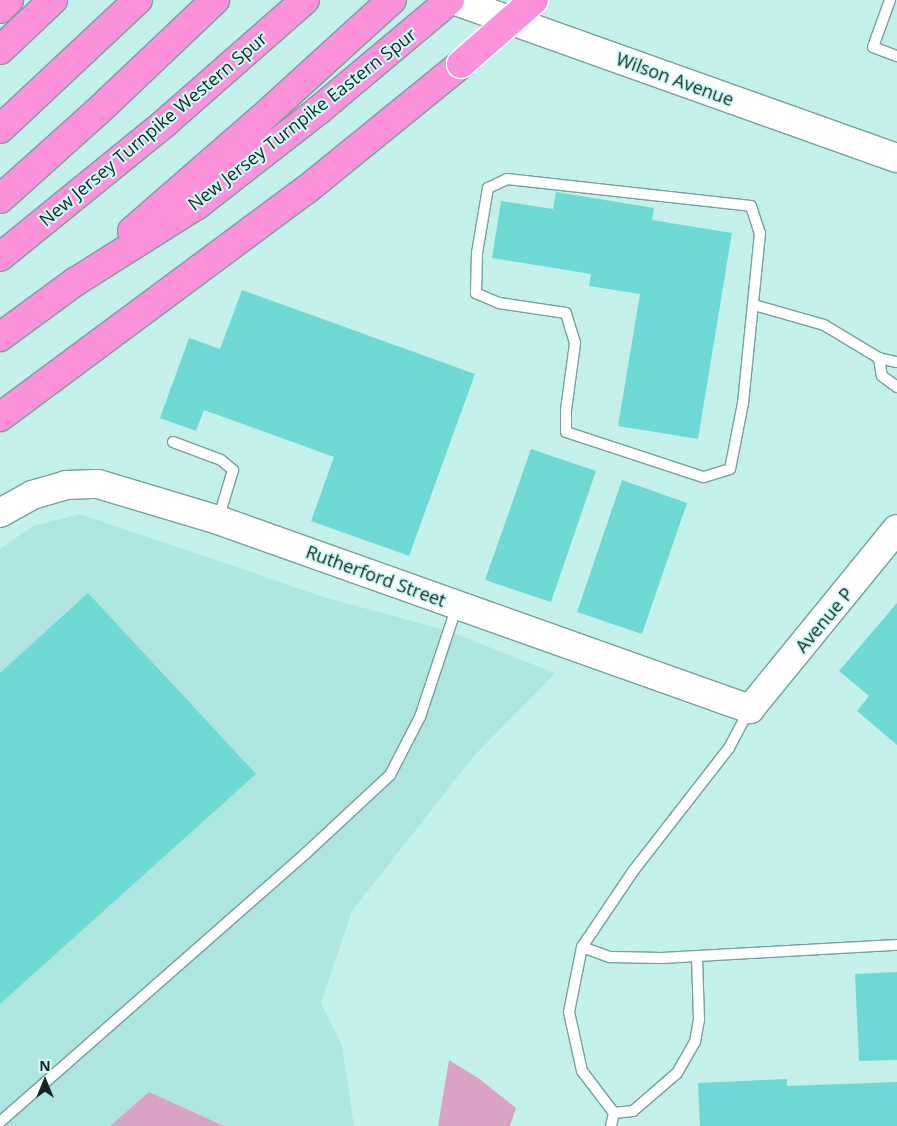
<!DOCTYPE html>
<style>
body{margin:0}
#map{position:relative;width:897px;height:1126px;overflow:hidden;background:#c4f0ec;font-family:"Open Sans",sans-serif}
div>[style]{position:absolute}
.built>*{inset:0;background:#afe5e0}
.green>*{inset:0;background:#d7a2c4}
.building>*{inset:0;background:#6ed9d2}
.roads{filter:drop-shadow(1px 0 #769f9c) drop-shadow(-1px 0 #769f9c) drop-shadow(0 1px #769f9c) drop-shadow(0 -1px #769f9c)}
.lane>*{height:10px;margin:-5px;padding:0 5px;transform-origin:5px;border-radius:5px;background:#fff}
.secondary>*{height:28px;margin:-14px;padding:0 14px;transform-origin:14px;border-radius:14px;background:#fff}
.highway>*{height:28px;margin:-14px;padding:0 14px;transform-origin:14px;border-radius:14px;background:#fd92dc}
.bridges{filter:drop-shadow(1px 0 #fff) drop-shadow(-1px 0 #fff) drop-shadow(0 1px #fff) drop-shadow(0 -1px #fff)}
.highway-bridge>*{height:28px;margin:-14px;padding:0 14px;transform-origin:14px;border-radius:14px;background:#fd92dc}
span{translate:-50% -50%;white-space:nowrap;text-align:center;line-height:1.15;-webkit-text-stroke:4px #d1fdf9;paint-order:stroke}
.street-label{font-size:18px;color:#152524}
.north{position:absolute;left:20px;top:1056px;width:50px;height:50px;-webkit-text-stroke:4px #d1fdf9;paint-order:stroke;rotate:0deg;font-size:14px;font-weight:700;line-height:20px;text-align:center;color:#152524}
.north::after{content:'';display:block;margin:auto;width:18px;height:22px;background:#152524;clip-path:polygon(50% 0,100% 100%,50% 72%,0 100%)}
</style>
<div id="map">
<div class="built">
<div style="clip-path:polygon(80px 514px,327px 598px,449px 631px,555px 673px,474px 756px,352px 911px,321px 1003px,342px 1045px,354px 1126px,224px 1126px,149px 1092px,110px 1126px,0 1126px,0 549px,33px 526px)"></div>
</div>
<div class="green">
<div style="clip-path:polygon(449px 1060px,478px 1078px,516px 1108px,510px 1126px,438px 1126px)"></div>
<div style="clip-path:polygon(149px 1092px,224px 1126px,110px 1126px)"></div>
</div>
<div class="building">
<div style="clip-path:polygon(556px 192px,654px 208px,652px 220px,732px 233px,698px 439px,618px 426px,640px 294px,589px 286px,591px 274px,492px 258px,501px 201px,553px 209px)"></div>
<div style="clip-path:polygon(242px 290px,475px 374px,409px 556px,311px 521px,334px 457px,204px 410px,196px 431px,160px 418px,189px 338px,220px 349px)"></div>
<div style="clip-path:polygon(531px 449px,596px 471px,551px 602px,485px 580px)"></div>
<div style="clip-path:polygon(622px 480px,687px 503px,642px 634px,577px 612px)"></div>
<div style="clip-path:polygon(88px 593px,256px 774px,0 1004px,0 673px)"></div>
<div style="clip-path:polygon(897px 603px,897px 745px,857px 711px,869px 696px,839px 671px)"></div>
<div style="clip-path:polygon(897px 972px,897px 1060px,859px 1061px,855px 974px)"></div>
<div style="clip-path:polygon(787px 1079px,787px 1086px,897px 1082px,897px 1126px,700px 1126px,698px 1083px)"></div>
</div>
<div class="roads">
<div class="lane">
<div style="left:890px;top:0;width:50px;rotate:109.9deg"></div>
<div style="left:873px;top:47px;width:26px;rotate:21deg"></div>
<div style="left:507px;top:179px;width:245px;rotate:6.3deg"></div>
<div style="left:751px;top:206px;width:28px;rotate:72deg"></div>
<div style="left:760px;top:233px;width:171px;rotate:95.7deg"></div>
<div style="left:743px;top:403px;width:67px;rotate:101.1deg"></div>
<div style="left:730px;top:469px;width:28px;rotate:163deg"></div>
<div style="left:703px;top:477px;width:144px;rotate:-161.8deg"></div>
<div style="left:566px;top:432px;width:22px;rotate:-90deg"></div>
<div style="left:566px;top:410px;width:68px;rotate:-82.3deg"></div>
<div style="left:575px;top:343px;width:31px;rotate:-107deg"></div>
<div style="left:566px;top:313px;width:68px;rotate:-171.5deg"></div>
<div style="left:499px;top:303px;width:25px;rotate:-157deg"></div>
<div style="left:476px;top:293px;width:40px;rotate:-88.6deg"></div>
<div style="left:477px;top:253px;width:66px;rotate:-80.4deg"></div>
<div style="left:488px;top:188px;width:21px;rotate:-25deg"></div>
<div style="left:754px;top:305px;width:73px;rotate:15.9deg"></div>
<div style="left:824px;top:325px;width:64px;rotate:31deg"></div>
<div style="left:879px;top:358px;width:18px;rotate:13deg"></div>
<div style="left:879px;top:358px;width:18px;rotate:81deg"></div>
<div style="left:882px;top:376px;width:19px;rotate:36deg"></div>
<div style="left:173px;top:442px;width:51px;rotate:20.6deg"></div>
<div style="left:221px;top:460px;width:16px;rotate:40deg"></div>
<div style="left:233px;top:470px;width:52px;rotate:106.7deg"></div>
<div style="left:582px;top:947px;width:30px;rotate:20deg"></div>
<div style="left:610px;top:957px;width:52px;rotate:1.1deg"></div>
<div style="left:662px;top:958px;width:235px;rotate:-3.2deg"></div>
<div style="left:614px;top:1113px;width:19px;rotate:-6deg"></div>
<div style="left:633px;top:1111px;width:58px;rotate:-40.8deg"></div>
<div style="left:677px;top:1073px;width:36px;rotate:-60deg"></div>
<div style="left:695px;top:1042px;width:22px;rotate:-80deg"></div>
<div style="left:699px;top:1020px;width:63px;rotate:-91.8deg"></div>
<div style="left:0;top:1122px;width:406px;rotate:-41.3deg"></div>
<div style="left:305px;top:854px;width:116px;rotate:-42.9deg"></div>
<div style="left:390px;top:775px;width:65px;rotate:-62.7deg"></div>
<div style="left:420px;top:717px;width:117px;rotate:-71.6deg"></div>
<div style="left:611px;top:1126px;width:13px;rotate:-77deg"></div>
<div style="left:614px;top:1113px;width:53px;rotate:-127.3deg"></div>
<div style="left:582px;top:1071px;width:60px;rotate:-102.4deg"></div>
<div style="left:569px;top:1012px;width:66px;rotate:-78.7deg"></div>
<div style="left:582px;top:947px;width:93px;rotate:-56deg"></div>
<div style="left:634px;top:870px;width:155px;rotate:-52.1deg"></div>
<div style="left:729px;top:748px;width:43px;rotate:-62.2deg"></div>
</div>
<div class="secondary">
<div style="left:453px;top:0;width:471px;rotate:19.6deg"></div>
<div style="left:0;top:513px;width:37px;rotate:-29deg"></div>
<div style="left:32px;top:495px;width:35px;rotate:-16deg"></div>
<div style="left:66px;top:485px;width:32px;rotate:-2deg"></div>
<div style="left:98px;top:484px;width:125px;rotate:16.7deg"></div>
<div style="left:218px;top:520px;width:565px;rotate:19.56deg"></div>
<div style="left:750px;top:709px;width:232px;rotate:-50.8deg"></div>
</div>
<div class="highway">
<div style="left:0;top:9px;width:13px;rotate:-45deg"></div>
<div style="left:0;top:50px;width:73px;rotate:-43.3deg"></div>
<div style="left:0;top:129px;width:189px;rotate:-43.1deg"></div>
<div style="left:0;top:199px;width:130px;rotate:-41.9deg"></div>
<div style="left:97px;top:112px;width:163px;rotate:-43.5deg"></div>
<div style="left:132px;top:231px;width:171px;rotate:-41deg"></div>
<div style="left:261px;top:119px;width:177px;rotate:-42.3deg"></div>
<div style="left:0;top:257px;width:214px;rotate:-39.1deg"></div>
<div style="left:166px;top:122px;width:185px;rotate:-41.3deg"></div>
<div style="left:0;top:337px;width:93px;rotate:-36.3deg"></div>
<div style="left:75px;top:282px;width:144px;rotate:-32.3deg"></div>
<div style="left:197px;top:205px;width:155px;rotate:-37.9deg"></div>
<div style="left:319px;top:110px;width:171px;rotate:-40deg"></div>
<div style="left:0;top:417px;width:381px;rotate:-36.6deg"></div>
<div style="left:306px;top:190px;width:200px;rotate:-39.1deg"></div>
</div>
</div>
<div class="bridges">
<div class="highway-bridge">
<div style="left:461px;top:64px;width:97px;rotate:-41.2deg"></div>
</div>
</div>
<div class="street-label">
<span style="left:675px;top:79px;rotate:20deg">Wilson Avenue</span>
<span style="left:302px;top:119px;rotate:-38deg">New Jersey Turnpike Eastern Spur</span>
<span style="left:153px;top:129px;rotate:-40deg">New Jersey Turnpike Western Spur</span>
<span style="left:376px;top:576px;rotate:20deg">Rutherford Street</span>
<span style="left:824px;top:620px;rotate:-50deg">Avenue P</span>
</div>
<div class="north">N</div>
</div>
